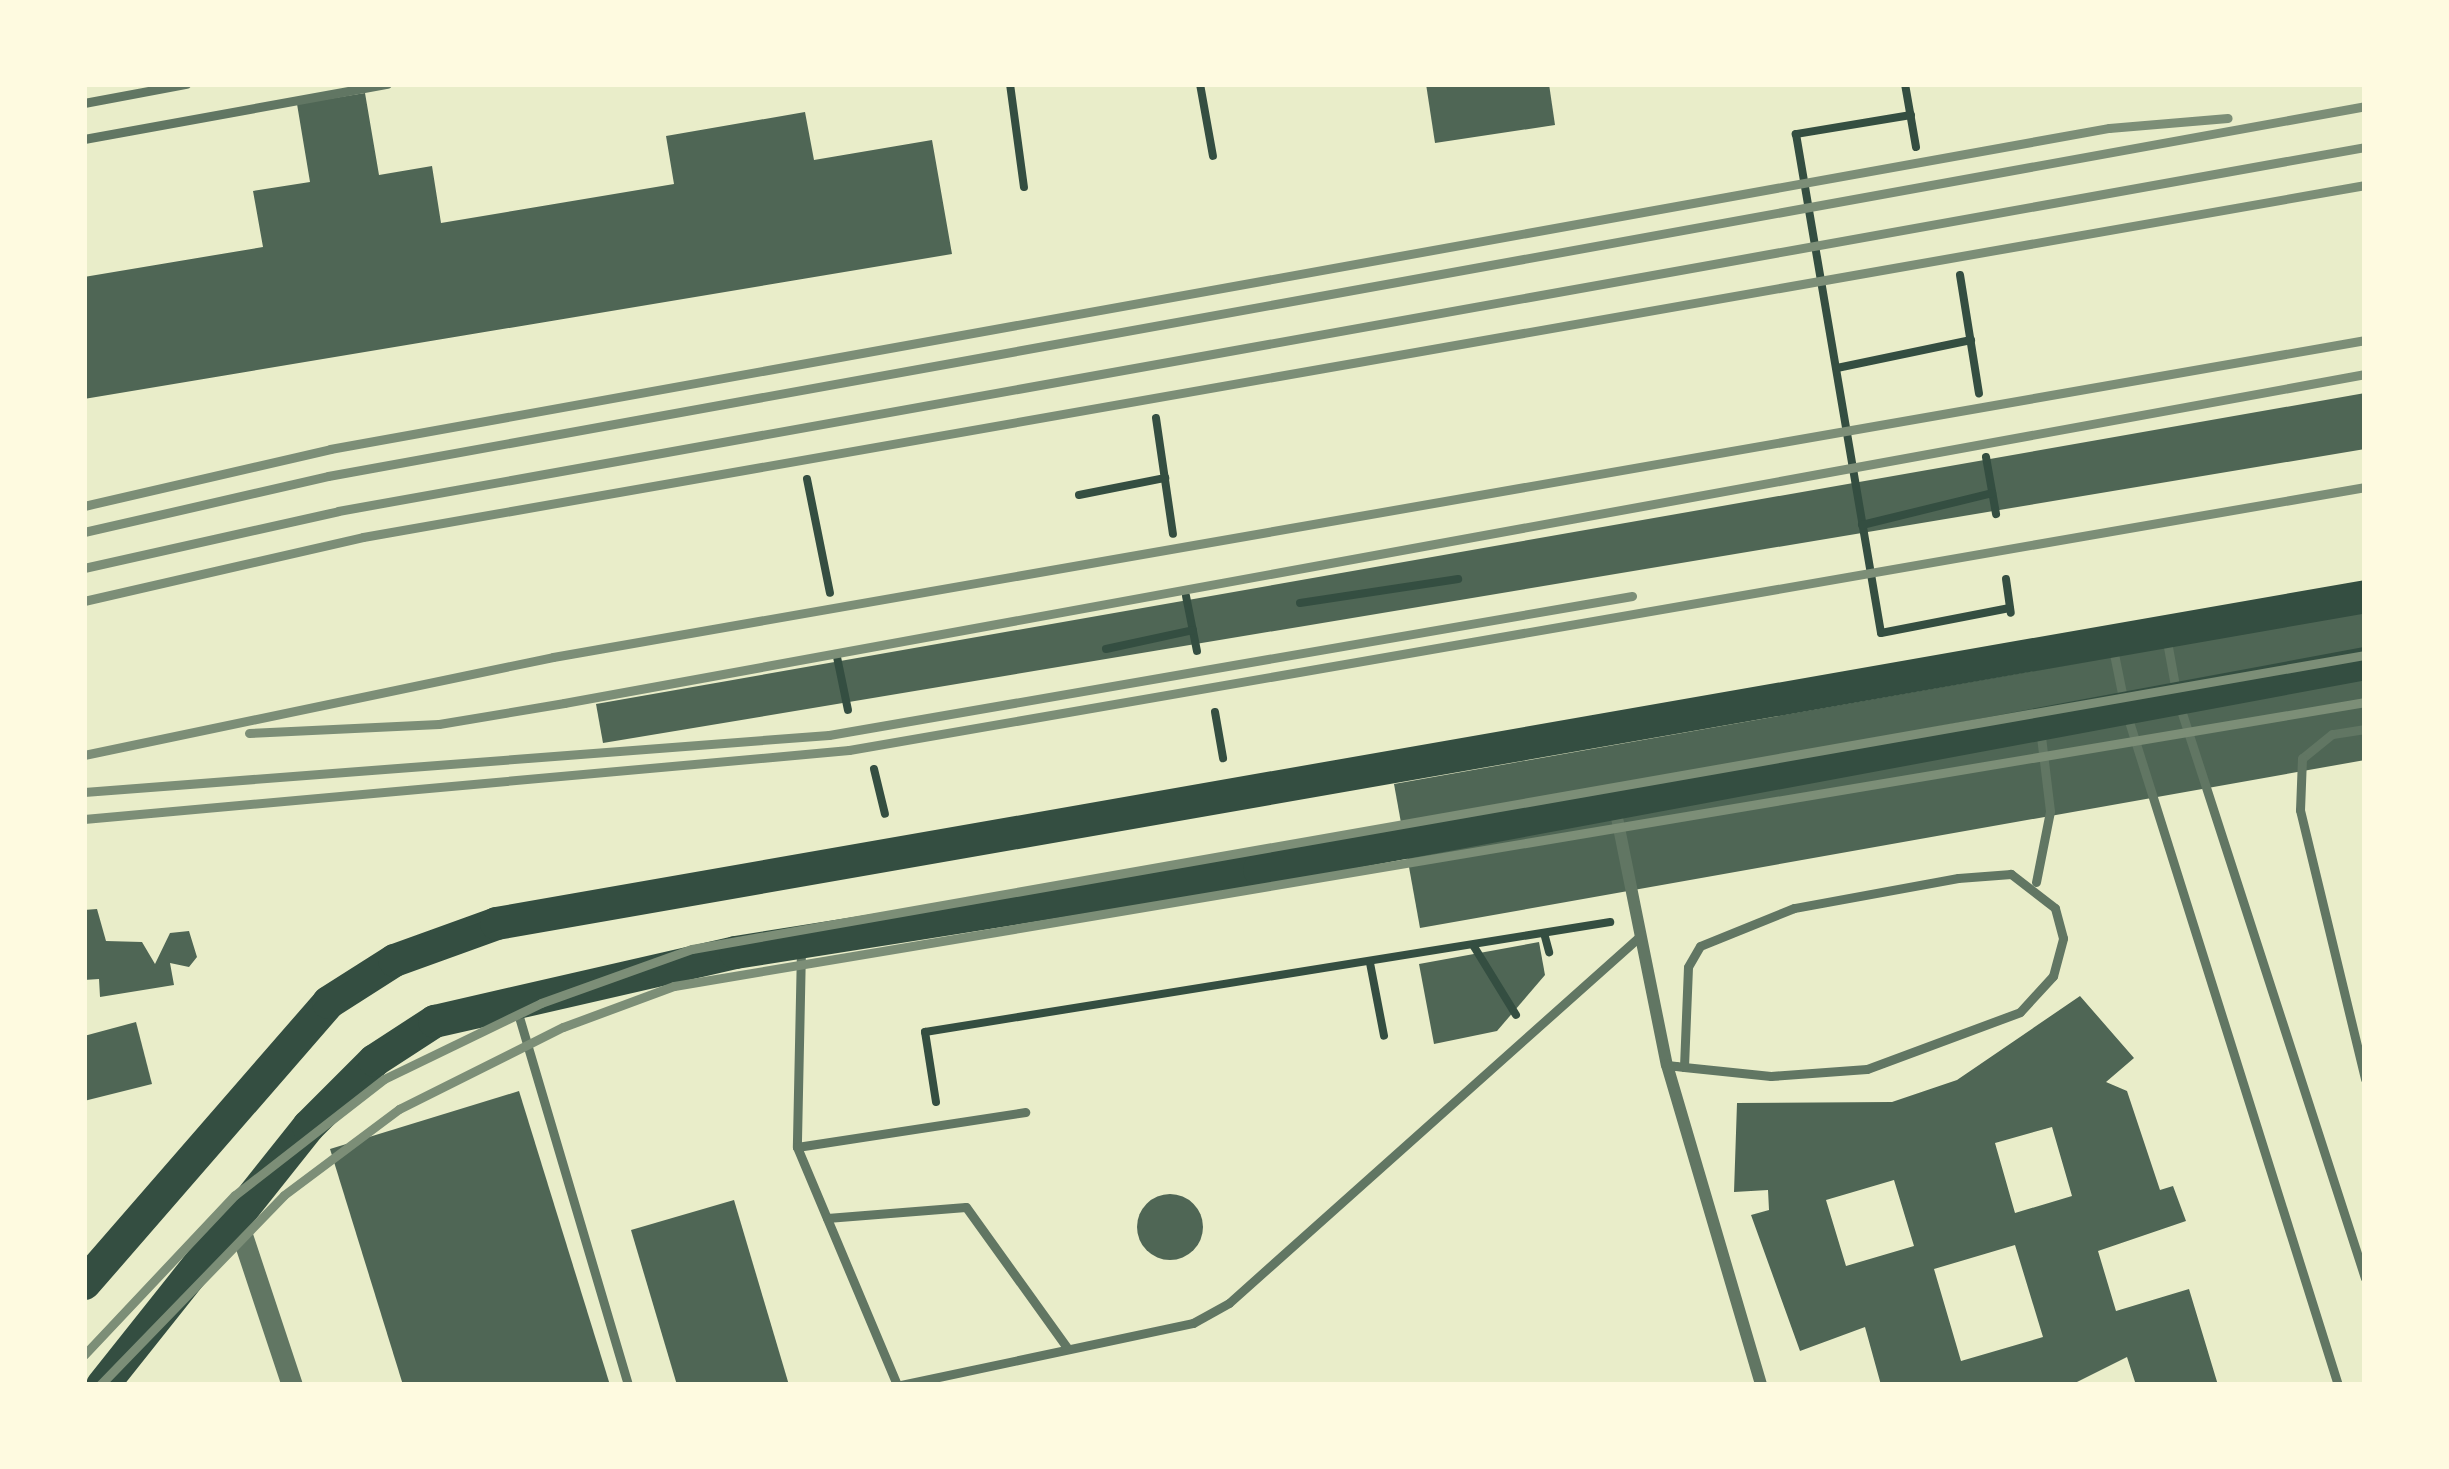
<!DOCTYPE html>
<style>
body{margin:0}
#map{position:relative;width:2449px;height:1469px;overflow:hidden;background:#e9edc9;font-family:"PT Sans",sans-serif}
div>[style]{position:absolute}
.building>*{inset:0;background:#4f6655}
.round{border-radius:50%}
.path>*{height:8px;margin:-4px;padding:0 4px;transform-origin:4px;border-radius:4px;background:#344e41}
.service>*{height:9px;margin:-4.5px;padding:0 4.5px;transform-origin:4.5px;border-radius:4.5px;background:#617663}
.minor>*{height:12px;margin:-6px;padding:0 6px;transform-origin:6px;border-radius:6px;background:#617663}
.tertiary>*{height:21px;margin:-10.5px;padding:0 10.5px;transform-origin:10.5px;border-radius:10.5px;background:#617663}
.trunk>*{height:33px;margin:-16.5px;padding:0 16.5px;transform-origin:16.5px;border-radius:16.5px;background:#344e41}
.rail>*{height:9px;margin:-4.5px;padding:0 4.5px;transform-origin:4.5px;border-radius:4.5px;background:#7c8e77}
span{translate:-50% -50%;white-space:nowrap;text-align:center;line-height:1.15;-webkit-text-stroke:9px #fefae0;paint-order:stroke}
.frame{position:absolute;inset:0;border:87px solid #fefae0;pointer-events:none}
</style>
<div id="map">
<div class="building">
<div style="clip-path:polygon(1426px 84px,1549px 84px,1555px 125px,1435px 143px)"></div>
<div style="clip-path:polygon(365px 93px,379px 175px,432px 166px,441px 223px,674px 184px,666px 136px,805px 112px,814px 160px,932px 140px,952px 254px,84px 399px,84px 277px,263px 247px,253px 191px,310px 182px,297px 104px)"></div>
<div style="clip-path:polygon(2365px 393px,2365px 449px,603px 743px,596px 704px)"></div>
<div style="clip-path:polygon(2365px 612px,2365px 760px,1420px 928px,1394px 784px)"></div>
<div style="clip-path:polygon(97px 909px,106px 941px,142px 942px,155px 964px,170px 933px,189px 931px,197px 957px,189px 967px,170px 963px,174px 985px,100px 997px,99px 979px,84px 980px,84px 910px)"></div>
<div style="clip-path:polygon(1539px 942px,1545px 975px,1497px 1031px,1434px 1044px,1419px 964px)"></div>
<div style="clip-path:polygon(evenodd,2080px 996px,2134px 1058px,2106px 1082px,2127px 1091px,2160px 1190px,2173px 1186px,2186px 1221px,2098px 1251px,2116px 1311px,2189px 1289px,2218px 1385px,2136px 1385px,2127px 1357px,2071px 1385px,1881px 1385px,1865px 1327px,1800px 1351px,1751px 1215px,1769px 1210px,1768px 1190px,1734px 1192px,1737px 1103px,1892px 1102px,1957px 1080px,2080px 996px,2052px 1127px,2072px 1196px,2015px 1213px,1995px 1143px,2052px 1127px,2080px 996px,1894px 1180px,1914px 1246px,1846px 1266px,1826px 1200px,1894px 1180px,2080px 996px,2015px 1245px,2043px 1337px,1961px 1361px,1934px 1269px,2015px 1245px)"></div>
<div style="clip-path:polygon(136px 1022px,152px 1084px,84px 1101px,84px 1036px)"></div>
<div style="clip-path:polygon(519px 1091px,610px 1385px,403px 1385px,330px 1149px)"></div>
<div class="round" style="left:1137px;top:1194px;width:66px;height:66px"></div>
<div style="clip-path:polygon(734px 1200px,789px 1385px,677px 1385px,631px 1230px)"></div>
</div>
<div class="path">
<div style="left:1010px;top:84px;width:104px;rotate:82.3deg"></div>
<div style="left:1200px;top:84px;width:73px;rotate:79.8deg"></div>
<div style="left:1905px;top:84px;width:64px;rotate:80.1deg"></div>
<div style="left:1911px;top:115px;width:117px;rotate:170.6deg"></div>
<div style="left:1796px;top:134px;width:506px;rotate:80.33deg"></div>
<div style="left:1881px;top:633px;width:131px;rotate:-11deg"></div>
<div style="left:1960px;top:275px;width:120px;rotate:80.9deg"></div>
<div style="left:1837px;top:368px;width:137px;rotate:-11.8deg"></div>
<div style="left:1156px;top:418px;width:117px;rotate:81.7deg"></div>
<div style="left:1986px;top:457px;width:58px;rotate:80deg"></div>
<div style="left:807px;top:479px;width:116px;rotate:78.6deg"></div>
<div style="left:1079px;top:495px;width:88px;rotate:-11.2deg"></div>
<div style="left:1862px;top:525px;width:134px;rotate:-13.8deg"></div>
<div style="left:2006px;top:579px;width:34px;rotate:82deg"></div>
<div style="left:1186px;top:596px;width:56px;rotate:78.7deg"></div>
<div style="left:1300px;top:603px;width:160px;rotate:-8.6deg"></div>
<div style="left:1106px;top:649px;width:89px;rotate:-12.3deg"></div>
<div style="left:837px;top:657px;width:54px;rotate:78.3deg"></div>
<div style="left:1215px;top:712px;width:47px;rotate:80.1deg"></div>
<div style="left:874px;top:769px;width:46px;rotate:76.3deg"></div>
<div style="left:1544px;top:933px;width:20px;rotate:75deg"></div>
<div style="left:1473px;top:945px;width:82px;rotate:58.4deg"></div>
<div style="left:1370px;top:963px;width:74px;rotate:79.1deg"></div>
<div style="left:936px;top:1102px;width:71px;rotate:-98.9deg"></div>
<div style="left:925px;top:1032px;width:694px;rotate:-9.12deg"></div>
</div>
<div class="service">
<div style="left:84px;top:103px;width:104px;rotate:-10.6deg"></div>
<div style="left:84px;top:139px;width:308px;rotate:-10.3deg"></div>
<div style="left:2166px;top:636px;width:56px;rotate:79.7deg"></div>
<div style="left:2112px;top:644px;width:55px;rotate:78.5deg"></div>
<div style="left:2180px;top:707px;width:600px;rotate:72.05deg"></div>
<div style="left:2127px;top:715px;width:702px;rotate:72.52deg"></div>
<div style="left:2365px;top:729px;width:33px;rotate:171deg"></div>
<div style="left:2332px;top:734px;width:38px;rotate:141deg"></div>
<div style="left:2302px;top:758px;width:52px;rotate:92.2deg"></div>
<div style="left:2300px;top:810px;width:277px;rotate:76.4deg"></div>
<div style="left:2036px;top:882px;width:72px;rotate:-78.8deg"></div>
<div style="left:2050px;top:811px;width:84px;rotate:-96.9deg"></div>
<div style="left:801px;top:949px;width:198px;rotate:91.2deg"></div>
<div style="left:797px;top:1147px;width:258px;rotate:67.2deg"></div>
<div style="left:517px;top:1010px;width:391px;rotate:73.5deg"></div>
<div style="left:1667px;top:1065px;width:9px;rotate:6deg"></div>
<div style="left:1676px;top:1066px;width:8px;rotate:7deg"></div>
<div style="left:1684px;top:1067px;width:87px;rotate:5.9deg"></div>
<div style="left:1771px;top:1076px;width:96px;rotate:-4.2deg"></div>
<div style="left:1867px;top:1069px;width:163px;rotate:-20.4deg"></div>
<div style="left:2020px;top:1012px;width:49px;rotate:-47.5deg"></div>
<div style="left:2053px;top:976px;width:39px;rotate:-75deg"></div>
<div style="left:2063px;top:938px;width:31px;rotate:-105deg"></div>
<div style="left:2055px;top:908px;width:56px;rotate:-142.3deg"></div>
<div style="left:2011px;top:874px;width:53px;rotate:175.7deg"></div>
<div style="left:1958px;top:878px;width:167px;rotate:169.6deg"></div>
<div style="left:1794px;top:908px;width:101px;rotate:158deg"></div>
<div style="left:1700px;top:946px;width:24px;rotate:120deg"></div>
<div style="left:1688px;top:967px;width:100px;rotate:92.3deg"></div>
<div style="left:797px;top:1147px;width:231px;rotate:-8.7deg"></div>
<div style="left:827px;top:1218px;width:139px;rotate:-4.5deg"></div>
<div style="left:966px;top:1207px;width:175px;rotate:54.3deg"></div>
<div style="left:901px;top:1385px;width:299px;rotate:-12deg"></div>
<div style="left:1193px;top:1323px;width:41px;rotate:-29.1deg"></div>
<div style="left:1229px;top:1303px;width:551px;rotate:-41.76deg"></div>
</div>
<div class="minor">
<div style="left:1614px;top:803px;width:267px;rotate:78.6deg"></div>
<div style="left:1667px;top:1065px;width:334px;rotate:73.6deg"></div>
</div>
<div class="tertiary">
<div style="left:235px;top:1214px;width:180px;rotate:71.6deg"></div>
</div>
<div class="trunk">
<div style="left:84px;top:1283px;width:372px;rotate:-49deg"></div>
<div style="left:328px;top:1002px;width:78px;rotate:-32.5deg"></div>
<div style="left:394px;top:960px;width:109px;rotate:-19.9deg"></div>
<div style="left:496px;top:923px;width:1897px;rotate:-9.92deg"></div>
<div style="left:102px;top:1385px;width:331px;rotate:-51.5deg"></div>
<div style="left:308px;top:1126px;width:93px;rotate:-45deg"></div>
<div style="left:374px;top:1060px;width:72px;rotate:-33deg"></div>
<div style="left:434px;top:1021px;width:309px;rotate:-12.9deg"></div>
<div style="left:735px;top:952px;width:531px;rotate:-9deg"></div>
<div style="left:1259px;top:869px;width:1125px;rotate:-10.55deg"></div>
</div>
<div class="rail">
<div style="left:84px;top:506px;width:253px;rotate:-13deg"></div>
<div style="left:330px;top:449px;width:1808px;rotate:-10.23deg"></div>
<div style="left:2109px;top:128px;width:119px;rotate:-4.8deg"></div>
<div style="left:84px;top:532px;width:250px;rotate:-12.9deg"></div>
<div style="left:328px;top:476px;width:2070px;rotate:-10.29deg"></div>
<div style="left:84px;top:568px;width:260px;rotate:-12.6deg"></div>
<div style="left:338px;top:511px;width:2059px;rotate:-10.18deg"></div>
<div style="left:84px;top:601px;width:286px;rotate:-12.9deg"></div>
<div style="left:363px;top:537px;width:2033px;rotate:-9.97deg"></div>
<div style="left:249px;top:733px;width:190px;rotate:-2.7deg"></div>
<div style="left:439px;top:724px;width:127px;rotate:-9.5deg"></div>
<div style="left:564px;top:703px;width:1831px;rotate:-10.35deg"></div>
<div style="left:84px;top:755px;width:479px;rotate:-11.8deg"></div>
<div style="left:553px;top:657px;width:1840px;rotate:-9.92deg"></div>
<div style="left:84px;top:792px;width:747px;rotate:-4.38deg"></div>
<div style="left:829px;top:735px;width:815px;rotate:-9.82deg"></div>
<div style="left:84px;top:819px;width:768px;rotate:-5.15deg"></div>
<div style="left:849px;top:750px;width:1539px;rotate:-9.84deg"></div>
<div style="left:84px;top:1355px;width:220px;rotate:-46.7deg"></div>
<div style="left:235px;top:1195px;width:189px;rotate:-37.9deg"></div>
<div style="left:384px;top:1079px;width:174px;rotate:-25.8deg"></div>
<div style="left:541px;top:1003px;width:160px;rotate:-19.7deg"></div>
<div style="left:692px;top:949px;width:1699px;rotate:-9.97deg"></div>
<div style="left:100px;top:1385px;width:264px;rotate:-45.9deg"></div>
<div style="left:284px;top:1195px;width:144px;rotate:-36.8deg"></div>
<div style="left:399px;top:1109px;width:183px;rotate:-26.6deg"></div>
<div style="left:563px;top:1027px;width:118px;rotate:-20.3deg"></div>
<div style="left:674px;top:986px;width:1715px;rotate:-9.53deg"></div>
</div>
<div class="frame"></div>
</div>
